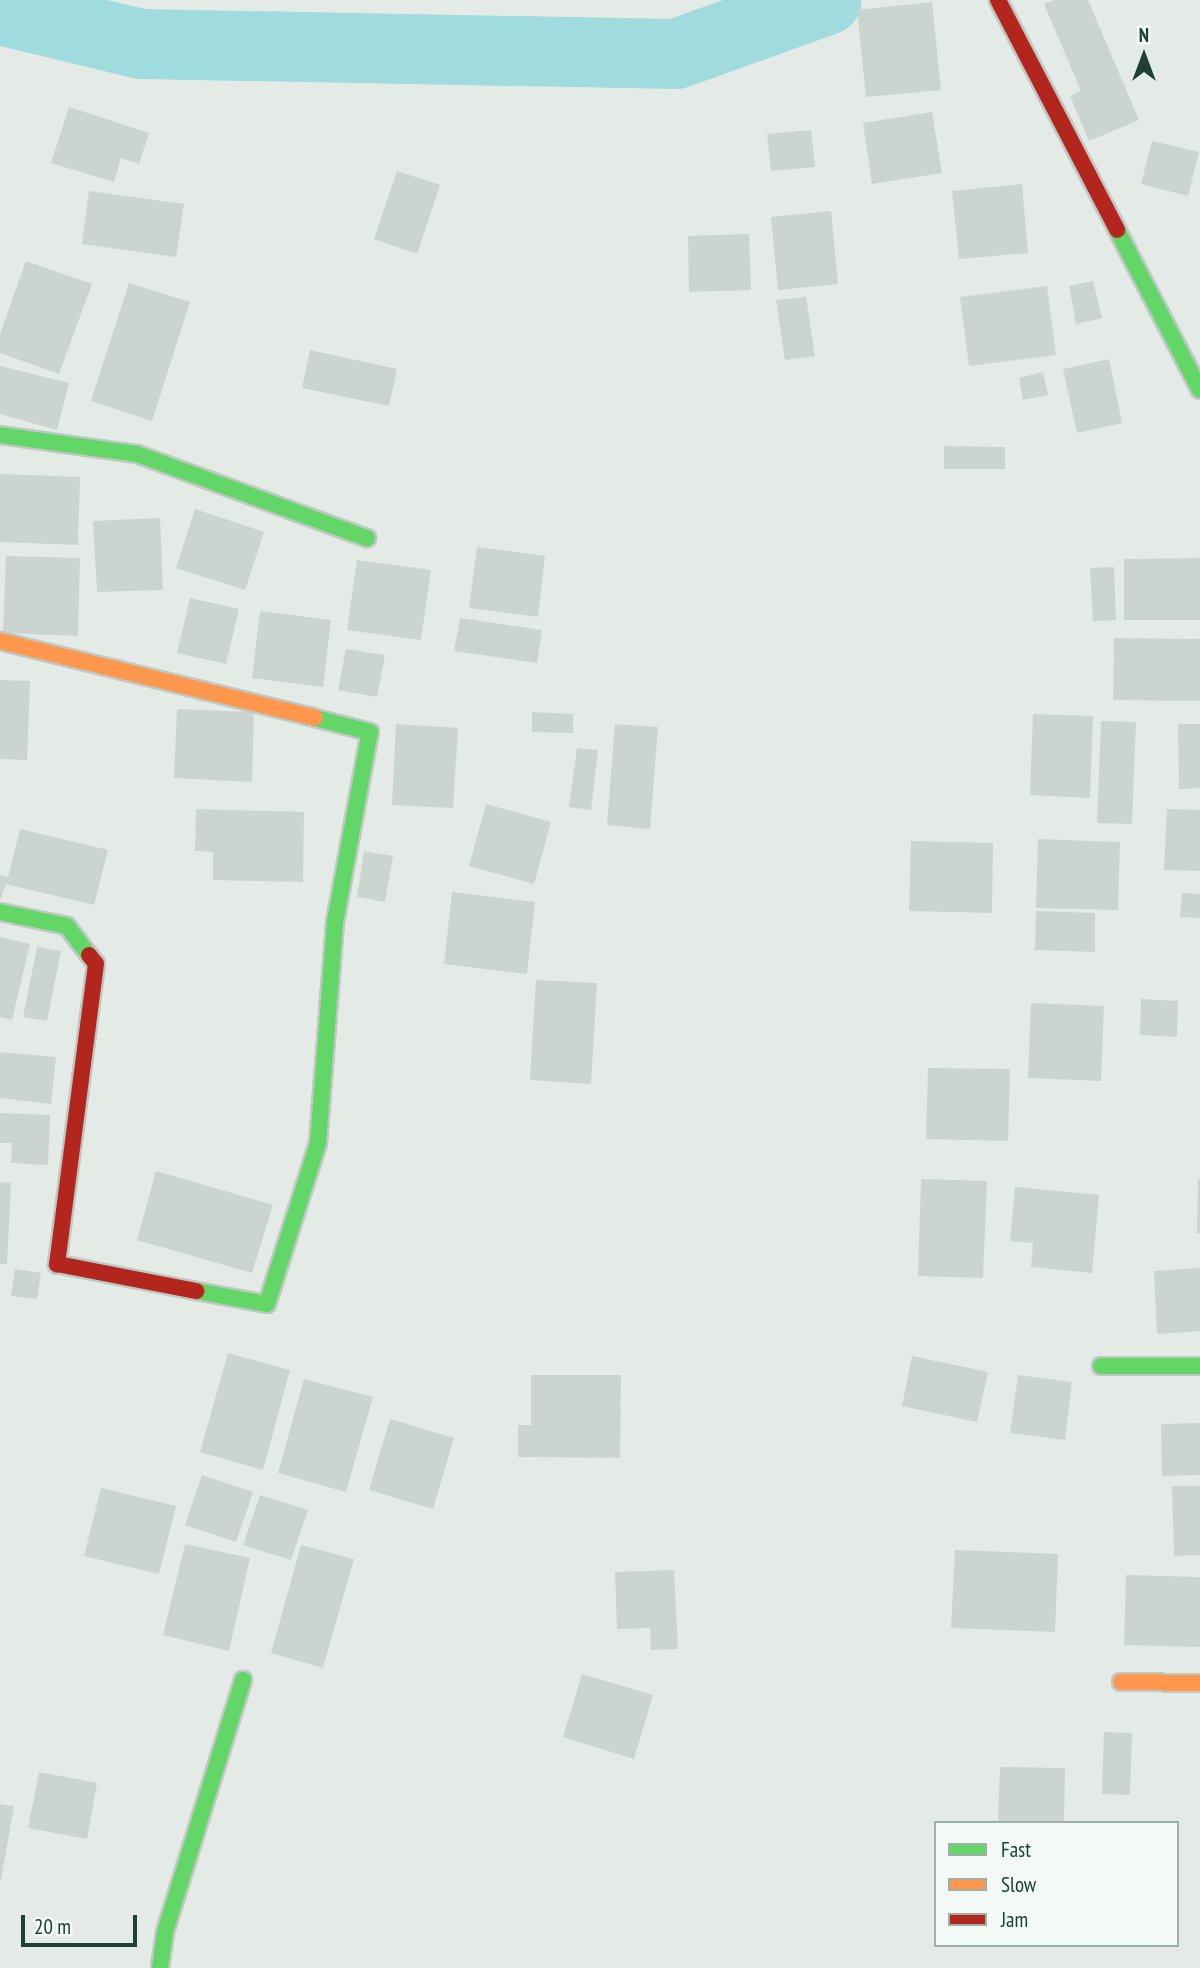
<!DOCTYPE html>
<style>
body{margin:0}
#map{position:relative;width:1200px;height:1968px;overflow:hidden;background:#e4ebe7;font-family:"PT Sans Narrow",sans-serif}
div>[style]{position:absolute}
.river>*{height:70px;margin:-35px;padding:0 35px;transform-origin:35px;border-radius:35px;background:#a0dcde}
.building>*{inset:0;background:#ccd4d0}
.roads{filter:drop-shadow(2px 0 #bfc9c4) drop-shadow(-2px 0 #bfc9c4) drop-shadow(0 2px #bfc9c4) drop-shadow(0 -2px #bfc9c4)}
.fast>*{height:16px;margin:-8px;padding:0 8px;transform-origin:8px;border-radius:8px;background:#63d668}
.slow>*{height:16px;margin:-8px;padding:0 8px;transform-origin:8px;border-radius:8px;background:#ff974d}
.jam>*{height:16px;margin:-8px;padding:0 8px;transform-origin:8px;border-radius:8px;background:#b3261e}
span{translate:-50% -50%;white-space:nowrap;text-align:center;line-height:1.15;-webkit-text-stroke:5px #f3faf5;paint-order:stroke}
.legend{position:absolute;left:934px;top:1821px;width:245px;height:126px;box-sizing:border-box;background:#f3faf5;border:2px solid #9eb0a8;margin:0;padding:9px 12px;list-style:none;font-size:21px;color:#1f4134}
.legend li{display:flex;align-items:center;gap:14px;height:35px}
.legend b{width:35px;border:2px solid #9eb0a8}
.north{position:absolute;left:1109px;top:21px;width:70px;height:70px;-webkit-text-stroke:5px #f3faf5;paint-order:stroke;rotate:0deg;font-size:19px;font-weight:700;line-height:28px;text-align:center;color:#1f4134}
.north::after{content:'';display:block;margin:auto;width:24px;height:32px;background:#1f4134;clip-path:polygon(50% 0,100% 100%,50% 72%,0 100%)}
.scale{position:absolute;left:21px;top:1915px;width:116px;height:32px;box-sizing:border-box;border:4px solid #1f4134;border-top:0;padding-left:9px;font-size:21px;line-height:24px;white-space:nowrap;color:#1f4134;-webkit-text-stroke:5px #f3faf5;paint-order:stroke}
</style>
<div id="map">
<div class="river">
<div style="left:0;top:10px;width:145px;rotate:13.6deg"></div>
<div style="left:141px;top:44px;width:535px;rotate:1.07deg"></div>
<div style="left:676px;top:54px;width:160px;rotate:-19.7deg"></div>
</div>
<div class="building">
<div style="clip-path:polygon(1055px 0,1088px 0,1139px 120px,1089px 141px,1070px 96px,1081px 91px,1044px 4px)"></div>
<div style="clip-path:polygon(932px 2px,941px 90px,866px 97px,857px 10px)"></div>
<div style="clip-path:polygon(69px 107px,149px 133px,139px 164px,121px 158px,114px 182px,51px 163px)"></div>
<div style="clip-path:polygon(932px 112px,942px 173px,872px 184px,863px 123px)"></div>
<div style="clip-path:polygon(811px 130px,815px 167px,771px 171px,767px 134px)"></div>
<div style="clip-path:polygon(1152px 141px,1199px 152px,1188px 196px,1141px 184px)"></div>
<div style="clip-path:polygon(397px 171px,440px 185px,417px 254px,374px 239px)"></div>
<div style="clip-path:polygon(1022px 184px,1028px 253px,959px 259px,952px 191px)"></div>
<div style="clip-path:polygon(89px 191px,184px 204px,176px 257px,82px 244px)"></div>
<div style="clip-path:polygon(831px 211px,838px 284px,778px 290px,771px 217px)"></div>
<div style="clip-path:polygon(749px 234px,751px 290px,689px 292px,688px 236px)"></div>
<div style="clip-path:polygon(26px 261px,92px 284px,59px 374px,0 353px,0 334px)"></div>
<div style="clip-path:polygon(1093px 281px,1102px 318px,1076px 324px,1069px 286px)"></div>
<div style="clip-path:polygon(129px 283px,190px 302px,152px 421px,91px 401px)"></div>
<div style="clip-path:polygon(1047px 286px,1056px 355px,969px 366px,960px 297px)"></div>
<div style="clip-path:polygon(806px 297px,815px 356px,785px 360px,776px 300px)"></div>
<div style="clip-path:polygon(310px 350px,397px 369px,389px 406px,302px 388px)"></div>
<div style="clip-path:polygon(1109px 359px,1122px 423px,1077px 433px,1063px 369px)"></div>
<div style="clip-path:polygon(0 366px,69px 383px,57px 430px,0 414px)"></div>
<div style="clip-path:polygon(1043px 372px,1048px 395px,1023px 400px,1019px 378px)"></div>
<div style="clip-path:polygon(944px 446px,1005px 447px,1005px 469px,944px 469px)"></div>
<div style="clip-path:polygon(0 474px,80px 477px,78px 545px,0 542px)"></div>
<div style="clip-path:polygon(195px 509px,264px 532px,245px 590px,176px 568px)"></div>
<div style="clip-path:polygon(160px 518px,163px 590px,97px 592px,93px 521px)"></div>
<div style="clip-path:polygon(477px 547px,545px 556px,538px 617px,469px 608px)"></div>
<div style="clip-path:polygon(6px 556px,80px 558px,78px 636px,3px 633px)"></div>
<div style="clip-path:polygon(1200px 558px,1200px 620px,1124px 620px,1124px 559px)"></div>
<div style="clip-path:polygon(357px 560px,431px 570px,421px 640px,347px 630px)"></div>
<div style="clip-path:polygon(1114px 567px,1116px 620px,1093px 621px,1090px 568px)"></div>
<div style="clip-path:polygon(190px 598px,239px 609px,226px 664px,177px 653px)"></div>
<div style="clip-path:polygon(260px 611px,331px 620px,323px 687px,252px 678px)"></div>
<div style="clip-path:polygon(460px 618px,542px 630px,537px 663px,454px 651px)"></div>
<div style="clip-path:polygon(1114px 638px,1200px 639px,1200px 701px,1113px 700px)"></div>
<div style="clip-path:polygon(346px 649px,385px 655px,377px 697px,338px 690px)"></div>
<div style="clip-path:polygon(0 680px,30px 681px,27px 760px,0 759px)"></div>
<div style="clip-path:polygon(177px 709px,254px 712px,252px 782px,174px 778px)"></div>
<div style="clip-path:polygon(532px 712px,573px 714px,573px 733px,532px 732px)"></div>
<div style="clip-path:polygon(1033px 714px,1093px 716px,1090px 798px,1030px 795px)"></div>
<div style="clip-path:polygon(1101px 721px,1136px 722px,1132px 824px,1097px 823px)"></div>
<div style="clip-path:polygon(396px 724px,458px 728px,453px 808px,392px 805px)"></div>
<div style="clip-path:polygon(615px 724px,658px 727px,650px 829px,607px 825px)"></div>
<div style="clip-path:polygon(1178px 724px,1200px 724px,1200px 788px,1179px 789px)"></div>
<div style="clip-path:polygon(577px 748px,598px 750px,591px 810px,569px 807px)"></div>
<div style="clip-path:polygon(486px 804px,551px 822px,534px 884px,469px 866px)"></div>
<div style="clip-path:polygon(196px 809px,304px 812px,303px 882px,213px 880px,213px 852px,195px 851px)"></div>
<div style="clip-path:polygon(1167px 809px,1200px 810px,1200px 871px,1164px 870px)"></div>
<div style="clip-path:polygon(20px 829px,108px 850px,94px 905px,6px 884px,0 901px,0 875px,8px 877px)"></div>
<div style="clip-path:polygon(1038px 839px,1120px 842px,1118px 910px,1036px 908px)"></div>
<div style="clip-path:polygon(911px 841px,993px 843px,992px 913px,909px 911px)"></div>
<div style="clip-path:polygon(364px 851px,393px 856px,385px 902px,357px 897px)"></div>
<div style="clip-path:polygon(452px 892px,535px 902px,527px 974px,444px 964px)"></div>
<div style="clip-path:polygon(1182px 893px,1200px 894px,1200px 918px,1180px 917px)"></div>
<div style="clip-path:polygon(1036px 911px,1095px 913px,1095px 952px,1035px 950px)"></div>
<div style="clip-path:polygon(0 937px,30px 944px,12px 1020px,0 1017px)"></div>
<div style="clip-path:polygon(37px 947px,61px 951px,47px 1021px,23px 1017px)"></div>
<div style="clip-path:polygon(536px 980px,597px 983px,591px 1084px,530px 1080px)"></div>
<div style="clip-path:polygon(1141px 999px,1178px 1001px,1177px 1037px,1140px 1035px)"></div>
<div style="clip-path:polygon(1031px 1003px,1104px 1006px,1101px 1081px,1028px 1078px)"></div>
<div style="clip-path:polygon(0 1052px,56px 1057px,51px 1104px,0 1098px)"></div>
<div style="clip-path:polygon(928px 1068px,1010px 1069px,1008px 1141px,926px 1139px)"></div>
<div style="clip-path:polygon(0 1113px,50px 1115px,48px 1165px,11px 1163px,12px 1143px,0 1143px)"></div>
<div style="clip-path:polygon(156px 1171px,273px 1205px,252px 1273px,137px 1240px)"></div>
<div style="clip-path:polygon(921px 1179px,987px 1181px,983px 1278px,918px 1276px)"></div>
<div style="clip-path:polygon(1198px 1179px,1200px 1179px,1200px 1233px,1197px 1233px)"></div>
<div style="clip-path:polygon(0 1182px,11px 1183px,7px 1264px,0 1264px)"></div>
<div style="clip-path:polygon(1015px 1187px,1099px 1195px,1092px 1273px,1031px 1267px,1033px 1243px,1010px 1241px)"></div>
<div style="clip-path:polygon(1200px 1268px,1200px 1331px,1157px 1334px,1154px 1271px)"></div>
<div style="clip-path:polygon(15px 1269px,41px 1273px,37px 1299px,11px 1296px)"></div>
<div style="clip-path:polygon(228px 1353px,290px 1370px,263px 1470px,200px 1452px)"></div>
<div style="clip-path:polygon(912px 1356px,988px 1372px,977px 1422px,902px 1406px)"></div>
<div style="clip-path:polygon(531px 1375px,621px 1375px,620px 1458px,518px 1457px,518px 1425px,531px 1425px)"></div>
<div style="clip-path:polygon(1018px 1375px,1072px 1382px,1065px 1440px,1010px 1433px)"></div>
<div style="clip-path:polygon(304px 1379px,373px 1397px,346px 1492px,278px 1473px)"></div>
<div style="clip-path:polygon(390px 1419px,454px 1438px,433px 1509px,369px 1490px)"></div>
<div style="clip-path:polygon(1200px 1423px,1200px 1475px,1162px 1476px,1161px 1424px)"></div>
<div style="clip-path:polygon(202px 1475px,253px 1492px,236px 1542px,185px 1525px)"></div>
<div style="clip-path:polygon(1172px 1486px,1200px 1486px,1200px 1555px,1174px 1556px)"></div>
<div style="clip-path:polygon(101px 1488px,176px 1506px,159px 1574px,84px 1556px)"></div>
<div style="clip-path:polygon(260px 1495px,308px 1510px,291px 1560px,243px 1545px)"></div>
<div style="clip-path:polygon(185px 1544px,250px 1558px,229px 1651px,163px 1635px)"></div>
<div style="clip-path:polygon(301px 1545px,354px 1559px,323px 1668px,271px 1653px)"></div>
<div style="clip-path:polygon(955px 1550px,1058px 1554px,1055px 1632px,951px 1628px)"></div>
<div style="clip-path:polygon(674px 1570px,678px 1649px,651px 1650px,650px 1628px,617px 1629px,615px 1572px)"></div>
<div style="clip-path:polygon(1126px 1575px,1200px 1577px,1200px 1647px,1124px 1645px)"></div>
<div style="clip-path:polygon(582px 1674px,653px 1695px,634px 1759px,563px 1737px)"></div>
<div style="clip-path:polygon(1104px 1732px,1132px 1733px,1130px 1795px,1102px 1794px)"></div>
<div style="clip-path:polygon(1000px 1767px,1065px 1768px,1064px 1823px,998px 1823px)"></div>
<div style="clip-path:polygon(39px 1772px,97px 1783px,87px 1839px,28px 1828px)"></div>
<div style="clip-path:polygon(0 1804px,14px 1806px,1px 1880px,0 1880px)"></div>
</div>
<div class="roads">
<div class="fast">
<div style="left:1117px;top:230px;width:180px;rotate:62.6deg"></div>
<div style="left:0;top:435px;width:138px;rotate:7.9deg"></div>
<div style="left:137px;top:454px;width:245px;rotate:20.1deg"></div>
<div style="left:0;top:912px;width:68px;rotate:11.8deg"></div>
<div style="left:67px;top:926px;width:36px;rotate:53deg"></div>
<div style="left:196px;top:1291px;width:72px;rotate:10.4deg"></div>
<div style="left:267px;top:1304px;width:169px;rotate:-72.4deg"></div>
<div style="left:318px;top:1143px;width:222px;rotate:-85.6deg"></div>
<div style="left:335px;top:922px;width:193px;rotate:-79.6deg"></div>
<div style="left:370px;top:732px;width:57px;rotate:-165.7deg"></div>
<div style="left:1101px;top:1366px;width:99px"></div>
<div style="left:160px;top:1968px;width:36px;rotate:-82deg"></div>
<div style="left:165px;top:1932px;width:264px;rotate:-72.8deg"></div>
</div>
<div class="slow">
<div style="left:0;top:641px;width:324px;rotate:13.7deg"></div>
<div style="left:1121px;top:1682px;width:79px;rotate:0.7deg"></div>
</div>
<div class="jam">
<div style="left:998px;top:0;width:259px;rotate:62.6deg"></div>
<div style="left:89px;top:955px;width:11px;rotate:52deg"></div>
<div style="left:96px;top:964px;width:303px;rotate:97.4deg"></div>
<div style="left:57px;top:1264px;width:142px;rotate:11deg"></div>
</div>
</div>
<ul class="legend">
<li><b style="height:9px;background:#63d668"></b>Fast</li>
<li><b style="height:9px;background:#ff974d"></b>Slow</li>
<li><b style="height:9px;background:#b3261e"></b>Jam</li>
</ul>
<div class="north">N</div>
<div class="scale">20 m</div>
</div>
